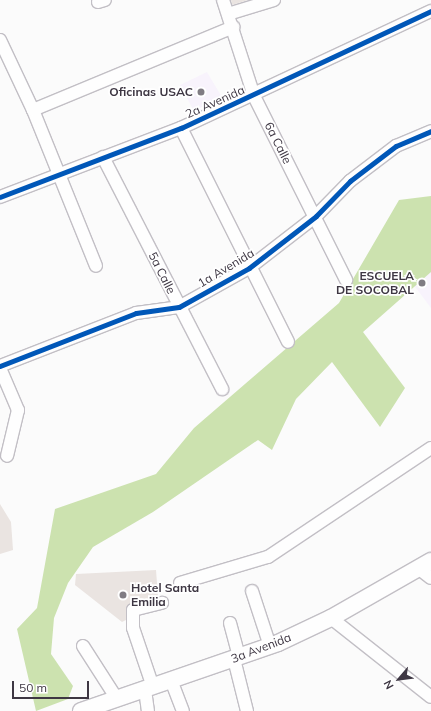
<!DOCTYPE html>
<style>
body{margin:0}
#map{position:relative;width:431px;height:711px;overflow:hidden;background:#fbfbfb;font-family:Mulish,sans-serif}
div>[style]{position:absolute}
.built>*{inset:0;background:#f8f3fc}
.forest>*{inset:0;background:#cce2af}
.building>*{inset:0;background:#eae4e1}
.roads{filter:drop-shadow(1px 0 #c2bfc5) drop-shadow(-1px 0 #c2bfc5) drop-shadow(0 1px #c2bfc5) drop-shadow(0 -1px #c2bfc5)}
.minor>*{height:12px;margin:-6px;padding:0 6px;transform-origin:6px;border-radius:6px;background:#fefefe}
.major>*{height:16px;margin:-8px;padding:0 8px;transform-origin:8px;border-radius:8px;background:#fefefe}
.cycleway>*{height:5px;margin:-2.5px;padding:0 2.5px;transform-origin:2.5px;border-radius:2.5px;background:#0057b8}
.dots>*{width:11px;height:11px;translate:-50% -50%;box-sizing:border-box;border:2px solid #fff;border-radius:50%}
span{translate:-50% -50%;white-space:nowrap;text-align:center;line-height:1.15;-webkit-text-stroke:3.5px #fff;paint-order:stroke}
.poi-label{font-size:12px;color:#3e3743;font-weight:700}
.right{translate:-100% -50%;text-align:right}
.left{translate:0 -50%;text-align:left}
.street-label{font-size:12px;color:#3e3743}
.north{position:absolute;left:379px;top:659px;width:40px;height:40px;-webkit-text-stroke:3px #fff;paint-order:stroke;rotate:242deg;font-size:11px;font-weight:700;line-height:16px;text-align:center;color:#3e3743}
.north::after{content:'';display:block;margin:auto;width:14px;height:18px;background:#3e3743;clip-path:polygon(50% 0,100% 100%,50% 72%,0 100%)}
.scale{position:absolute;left:12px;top:681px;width:77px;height:18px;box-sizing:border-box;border:2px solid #3e3743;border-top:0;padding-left:5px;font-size:12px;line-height:14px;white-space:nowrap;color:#3e3743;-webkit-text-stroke:3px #fff;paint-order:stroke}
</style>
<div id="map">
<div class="built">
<div style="clip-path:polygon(207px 72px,223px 99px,195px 113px,180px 85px)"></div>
<div style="clip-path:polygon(431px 226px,431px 308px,394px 259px)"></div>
</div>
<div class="forest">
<div style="clip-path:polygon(431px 196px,431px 272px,363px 332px,405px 388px,380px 427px,332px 362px,296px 399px,272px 450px,258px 440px,153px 512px,93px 547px,68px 583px,54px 618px,51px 654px,73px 686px,68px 699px,36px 711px,17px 629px,37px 608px,55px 509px,156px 474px,194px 428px,339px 303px,399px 200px)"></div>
</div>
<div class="building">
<div style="clip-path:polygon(231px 0,248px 0,232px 5px)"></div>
<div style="clip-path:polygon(0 504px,11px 522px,13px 550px,0 554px)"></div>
<div style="clip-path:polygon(156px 570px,158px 596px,129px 604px,126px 620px,122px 622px,75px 585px,76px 574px)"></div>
</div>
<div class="roads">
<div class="minor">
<div style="left:223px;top:0;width:101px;rotate:72.1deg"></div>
<div style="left:254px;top:96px;width:206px;rotate:63.4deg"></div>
<div style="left:98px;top:2px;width:7px;rotate:-16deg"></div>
<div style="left:228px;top:14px;width:48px;rotate:-16.9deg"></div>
<div style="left:0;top:40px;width:77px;rotate:64.8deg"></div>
<div style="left:33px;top:110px;width:168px;rotate:68deg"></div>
<div style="left:33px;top:110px;width:217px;rotate:-22.5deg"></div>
<div style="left:181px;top:128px;width:239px;rotate:63.4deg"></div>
<div style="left:103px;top:157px;width:261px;rotate:62.8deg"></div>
<div style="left:0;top:197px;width:194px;rotate:-20.9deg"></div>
<div style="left:181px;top:128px;width:276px;rotate:-25.1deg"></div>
<div style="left:0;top:366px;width:146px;rotate:-21.3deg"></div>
<div style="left:136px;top:313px;width:43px;rotate:-7.9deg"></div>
<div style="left:179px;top:307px;width:80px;rotate:-29.1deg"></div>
<div style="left:249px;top:268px;width:85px;rotate:-37.8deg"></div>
<div style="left:316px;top:216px;width:49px;rotate:-45.8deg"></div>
<div style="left:350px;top:181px;width:58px;rotate:-37.3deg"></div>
<div style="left:396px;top:146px;width:38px;rotate:-23deg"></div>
<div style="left:0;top:368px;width:46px;rotate:66.8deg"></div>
<div style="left:18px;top:410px;width:47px;rotate:103.4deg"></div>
<div style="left:418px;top:568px;width:16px;rotate:38deg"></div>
<div style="left:180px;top:583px;width:92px;rotate:-16.5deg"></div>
<div style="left:268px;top:557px;width:196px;rotate:-33.8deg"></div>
<div style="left:252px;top:591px;width:58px;rotate:71.9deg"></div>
<div style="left:331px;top:618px;width:127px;rotate:38.3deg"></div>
<div style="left:230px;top:623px;width:35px;rotate:75deg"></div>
<div style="left:83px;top:646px;width:63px;rotate:57.3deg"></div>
<div style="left:234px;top:659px;width:54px;rotate:76deg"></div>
<div style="left:171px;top:680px;width:33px;rotate:69deg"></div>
<div style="left:153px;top:687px;width:62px;rotate:-108.7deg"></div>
<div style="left:133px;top:628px;width:18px;rotate:-90deg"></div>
<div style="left:133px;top:610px;width:30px;rotate:-14deg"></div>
<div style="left:145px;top:690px;width:21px;rotate:82deg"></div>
</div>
<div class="major">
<div style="left:81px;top:711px;width:208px;rotate:-19deg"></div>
<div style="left:278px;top:643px;width:59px;rotate:-25.3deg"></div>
<div style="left:331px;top:618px;width:115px;rotate:-29.7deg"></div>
</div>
</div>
<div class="cycleway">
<div style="left:0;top:197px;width:194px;rotate:-20.9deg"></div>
<div style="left:181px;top:128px;width:276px;rotate:-25.1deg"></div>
<div style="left:0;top:366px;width:146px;rotate:-21.3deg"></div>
<div style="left:136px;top:313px;width:43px;rotate:-7.9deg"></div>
<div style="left:179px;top:307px;width:80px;rotate:-29.1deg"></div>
<div style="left:249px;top:268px;width:85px;rotate:-37.8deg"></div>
<div style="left:316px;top:216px;width:49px;rotate:-45.8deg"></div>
<div style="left:350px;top:181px;width:58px;rotate:-37.3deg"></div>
<div style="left:396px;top:146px;width:38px;rotate:-23deg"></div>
</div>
<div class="dots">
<div style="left:201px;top:92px;background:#807c83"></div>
<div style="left:422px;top:283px;background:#807c83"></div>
<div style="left:123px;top:595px;background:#807c83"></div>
</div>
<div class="poi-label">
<span class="right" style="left:193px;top:92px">Oficinas USAC</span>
<span class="right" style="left:414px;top:283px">ESCUELA<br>DE SOCOBAL</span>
<span class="left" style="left:131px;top:595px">Hotel Santa<br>Emilia</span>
</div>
<div class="street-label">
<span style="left:215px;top:102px;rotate:-24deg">2a Avenida</span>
<span style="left:278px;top:143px;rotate:63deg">6a Calle</span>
<span style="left:226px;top:268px;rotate:-31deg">1a Avenida</span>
<span style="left:162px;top:273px;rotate:63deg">5a Calle</span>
<span style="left:261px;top:648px;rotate:-21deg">3a Avenida</span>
</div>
<div class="north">N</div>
<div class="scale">50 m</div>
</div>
